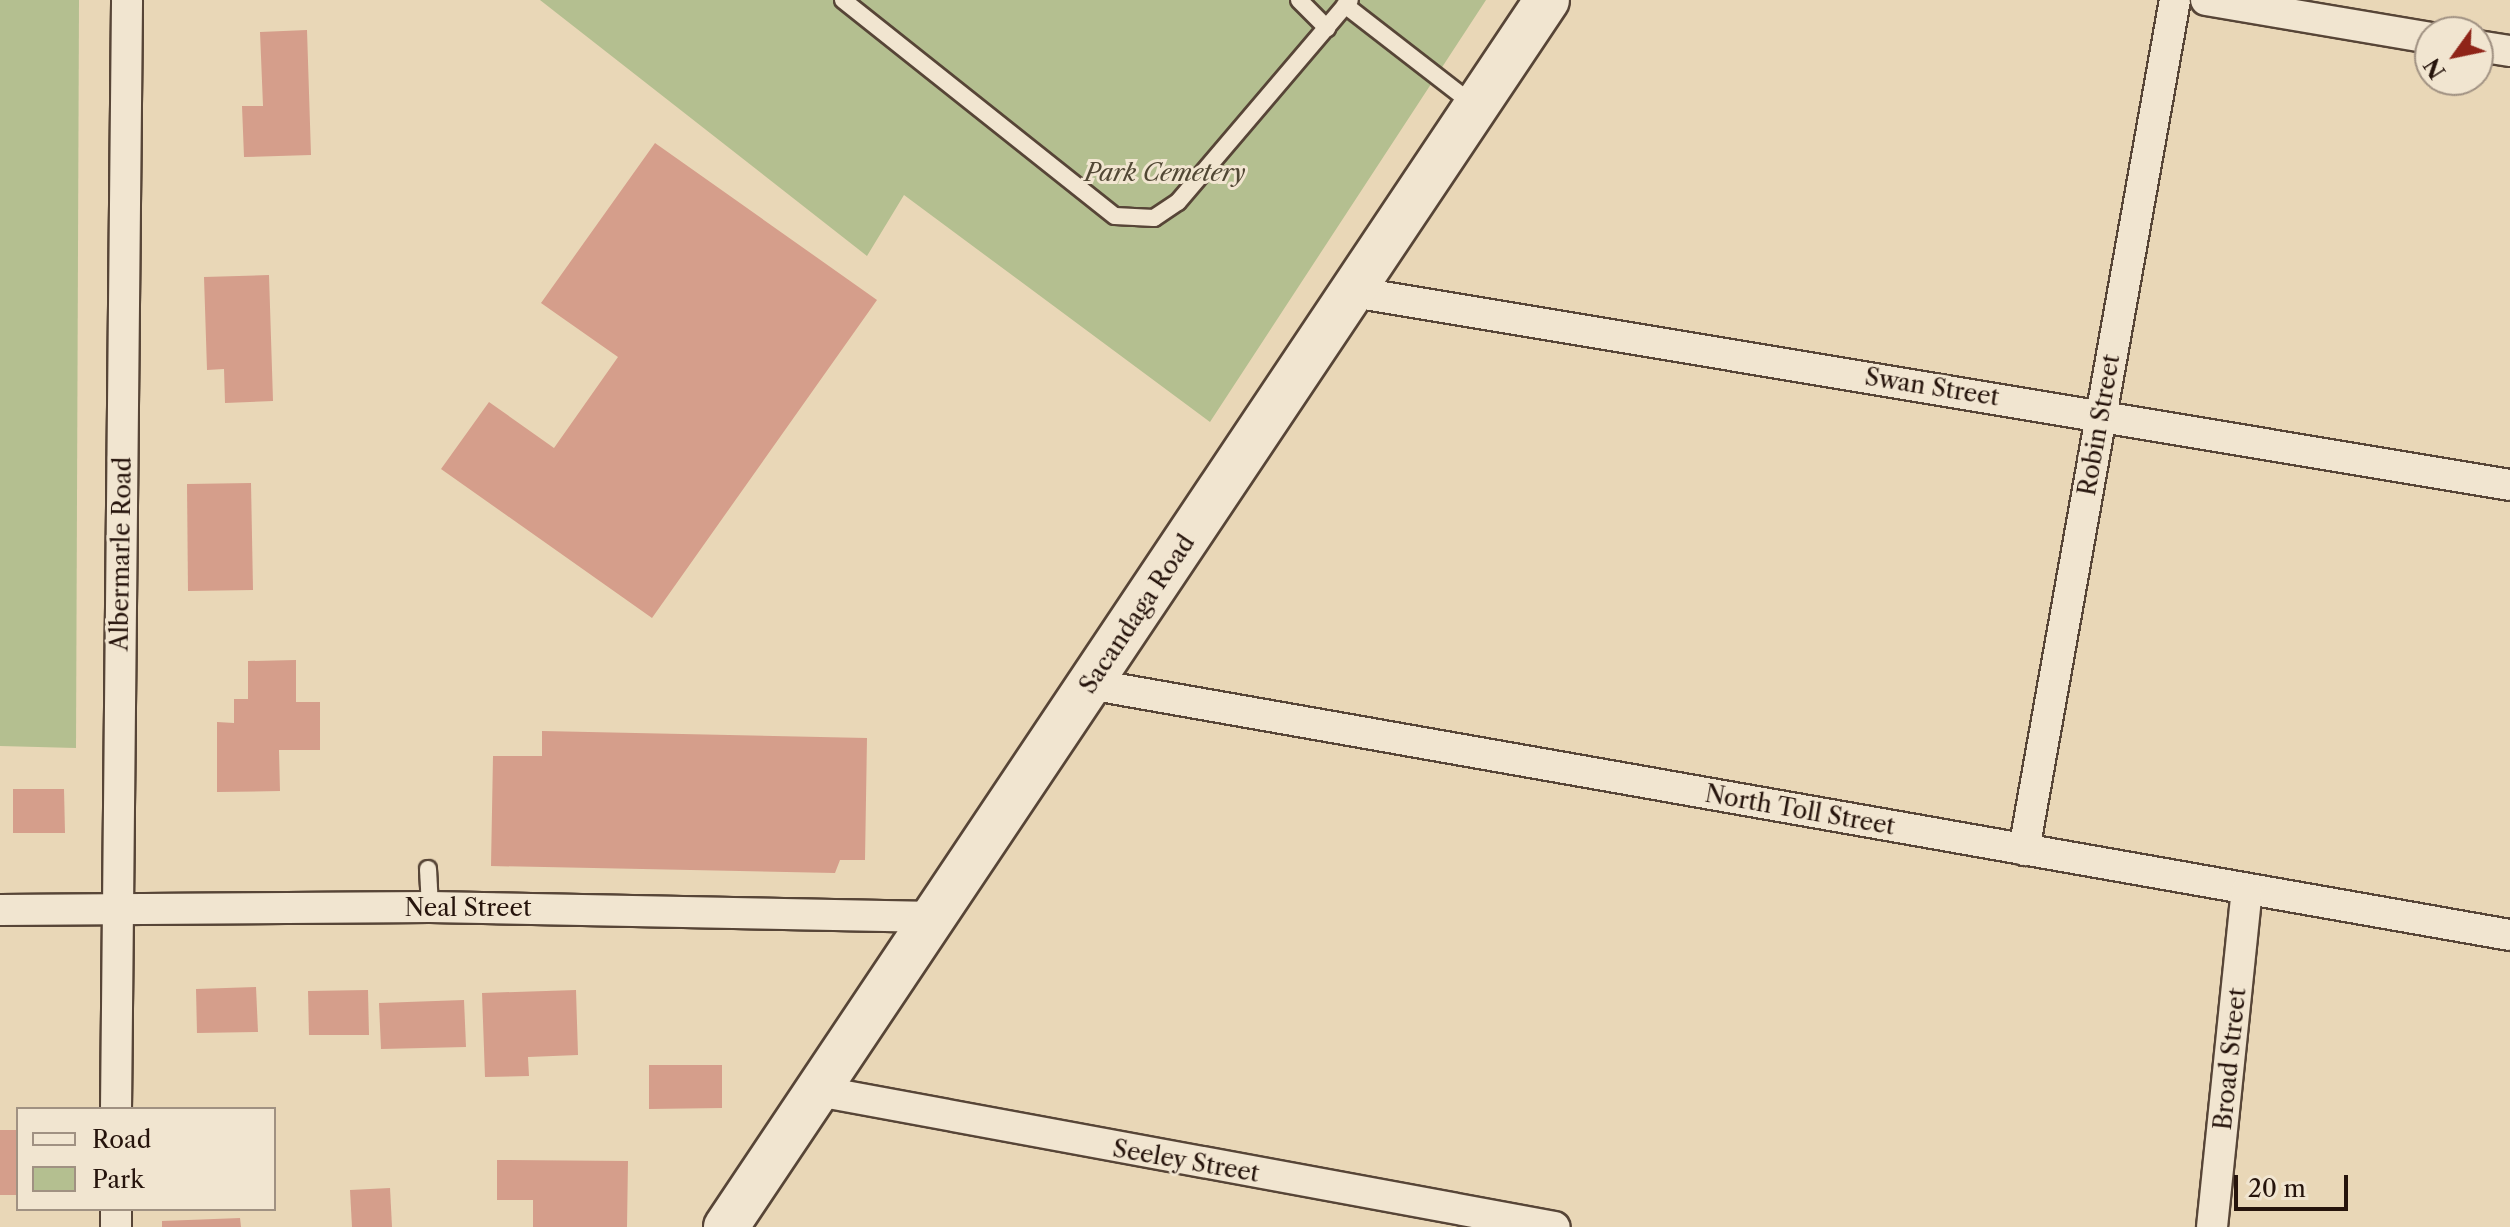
<!DOCTYPE html>
<style>
body{margin:0}
#map{position:relative;width:2510px;height:1227px;overflow:hidden;background:#e9d7b7;font-family:"Libre Caslon Text",serif}
div>[style]{position:absolute}
.green>*{inset:0;background:#b4bf90}
.building>*{inset:0;background:#d59e8b}
.roads{filter:drop-shadow(2px 0 #574537) drop-shadow(-2px 0 #574537) drop-shadow(0 2px #574537) drop-shadow(0 -2px #574537)}
.lane>*{height:16px;margin:-8px;padding:0 8px;transform-origin:8px;border-radius:8px;background:#f1e5d0}
.street>*{height:30px;margin:-15px;padding:0 15px;transform-origin:15px;border-radius:15px;background:#f1e5d0}
.secondary>*{height:44px;margin:-22px;padding:0 22px;transform-origin:22px;border-radius:22px;background:#f1e5d0}
span{translate:-50% -50%;white-space:nowrap;text-align:center;line-height:1.15;-webkit-text-stroke:6px #f1e5d0;paint-order:stroke}
.park-label{font-size:24px;color:#514734;font-style:italic}
.street-label{font-size:24px;color:#26140c}
.legend{position:absolute;left:16px;top:1107px;width:260px;height:104px;box-sizing:border-box;background:#f1e5d0;border:2px solid #a09182;margin:0;padding:10px 14px;list-style:none;font-size:24px;color:#26140c}
.legend li{display:flex;align-items:center;gap:16px;height:40px}
.legend b{width:40px;border:2px solid #a09182}
.north{position:absolute;left:2414px;top:16px;width:80px;height:80px;box-sizing:border-box;background:#f1e5d0;border:2px solid #a09182;border-radius:50%;rotate:237deg;font-size:22px;font-weight:700;line-height:32px;text-align:center;color:#26140c}
.north::after{content:'';display:block;margin:auto;width:28px;height:36px;background:#8f2418;clip-path:polygon(50% 0,100% 100%,50% 72%,0 100%)}
.scale{position:absolute;left:2234px;top:1175px;width:114px;height:36px;box-sizing:border-box;border:4px solid #26140c;border-top:0;padding-left:10px;font-size:24px;line-height:28px;white-space:nowrap;color:#26140c;-webkit-text-stroke:6px #f1e5d0;paint-order:stroke}
</style>
<div id="map">
<div class="green">
<div style="clip-path:polygon(0 0,79px 0,76px 748px,0 746px)"></div>
<div style="clip-path:polygon(540px 0,1486px 0,1210px 422px,904px 195px,867px 256px)"></div>
</div>
<div class="building">
<div style="clip-path:polygon(307px 30px,311px 155px,244px 157px,242px 106px,263px 106px,260px 32px)"></div>
<div style="clip-path:polygon(655px 143px,877px 300px,652px 618px,441px 469px,489px 402px,554px 448px,618px 357px,541px 303px)"></div>
<div style="clip-path:polygon(269px 275px,273px 401px,225px 403px,224px 369px,207px 370px,204px 277px)"></div>
<div style="clip-path:polygon(251px 483px,253px 590px,188px 591px,187px 484px)"></div>
<div style="clip-path:polygon(296px 660px,296px 702px,320px 702px,320px 750px,279px 750px,280px 791px,217px 792px,217px 722px,234px 723px,234px 699px,248px 699px,248px 661px)"></div>
<div style="clip-path:polygon(542px 731px,867px 738px,865px 860px,840px 860px,835px 873px,491px 866px,493px 756px,542px 756px)"></div>
<div style="clip-path:polygon(13px 789px,64px 789px,65px 833px,13px 833px)"></div>
<div style="clip-path:polygon(256px 987px,258px 1032px,197px 1033px,196px 989px)"></div>
<div style="clip-path:polygon(368px 990px,369px 1035px,309px 1035px,308px 991px)"></div>
<div style="clip-path:polygon(576px 990px,578px 1055px,528px 1057px,529px 1076px,485px 1077px,482px 993px)"></div>
<div style="clip-path:polygon(464px 1000px,466px 1047px,381px 1049px,379px 1003px)"></div>
<div style="clip-path:polygon(649px 1065px,722px 1065px,722px 1108px,649px 1109px)"></div>
<div style="clip-path:polygon(0 1130px,18px 1130px,18px 1195px,0 1195px)"></div>
<div style="clip-path:polygon(497px 1160px,628px 1161px,627px 1227px,533px 1227px,533px 1200px,497px 1200px)"></div>
<div style="clip-path:polygon(390px 1188px,392px 1227px,352px 1227px,350px 1190px)"></div>
<div style="clip-path:polygon(240px 1218px,241px 1227px,162px 1227px,162px 1221px)"></div>
</div>
<div class="roads">
<div class="lane">
<div style="left:843px;top:0;width:347px;rotate:38.5deg"></div>
<div style="left:1115px;top:216px;width:39px;rotate:3deg"></div>
<div style="left:1154px;top:218px;width:29px;rotate:-34deg"></div>
<div style="left:1178px;top:202px;width:265px;rotate:-49.6deg"></div>
<div style="left:1299px;top:0;width:40px;rotate:45deg"></div>
<div style="left:1345px;top:5px;width:165px;rotate:37.8deg"></div>
<div style="left:428px;top:869px;width:38px;rotate:87deg"></div>
</div>
<div class="street">
<div style="left:2206px;top:0;width:227px;rotate:9.6deg"></div>
<div style="left:2478px;top:46px;width:32px;rotate:9deg"></div>
<div style="left:1353px;top:292px;width:1173px;rotate:9.47deg"></div>
<div style="left:1089px;top:684px;width:1443px;rotate:10.02deg"></div>
<div style="left:2024px;top:850px;width:863px;rotate:-79.93deg"></div>
<div style="left:0;top:910px;width:430px;rotate:-0.4deg"></div>
<div style="left:430px;top:907px;width:505px;rotate:1.13deg"></div>
<div style="left:818px;top:1091px;width:749px;rotate:10.46deg"></div>
<div style="left:116px;top:1109px;width:1109px;rotate:-89.43deg"></div>
<div style="left:116px;top:1227px;width:18px;rotate:-90deg"></div>
<div style="left:2212px;top:1227px;width:338px;rotate:-84.1deg"></div>
</div>
<div class="secondary">
<div style="left:726px;top:1227px;width:1476px;rotate:-56.21deg"></div>
</div>
</div>
<div class="park-label">
<span style="left:1165px;top:173px">Park Cemetery</span>
</div>
<div class="street-label">
<span style="left:1932px;top:387px;rotate:9deg">Swan Street</span>
<span style="left:2099px;top:425px;rotate:-80deg">Robin Street</span>
<span style="left:121px;top:554px;rotate:-89deg">Albermarle Road</span>
<span style="left:1137px;top:614px;rotate:-56deg">Sacandaga Road</span>
<span style="left:1800px;top:810px;rotate:10deg">North Toll Street</span>
<span style="left:468px;top:908px">Neal Street</span>
<span style="left:2230px;top:1059px;rotate:-84deg">Broad Street</span>
<span style="left:1186px;top:1161px;rotate:10deg">Seeley Street</span>
</div>
<ul class="legend">
<li><b style="height:10px;background:#f1e5d0"></b>Road</li>
<li><b style="height:22px;background:#b4bf90"></b>Park</li>
</ul>
<div class="north">N</div>
<div class="scale">20 m</div>
</div>
